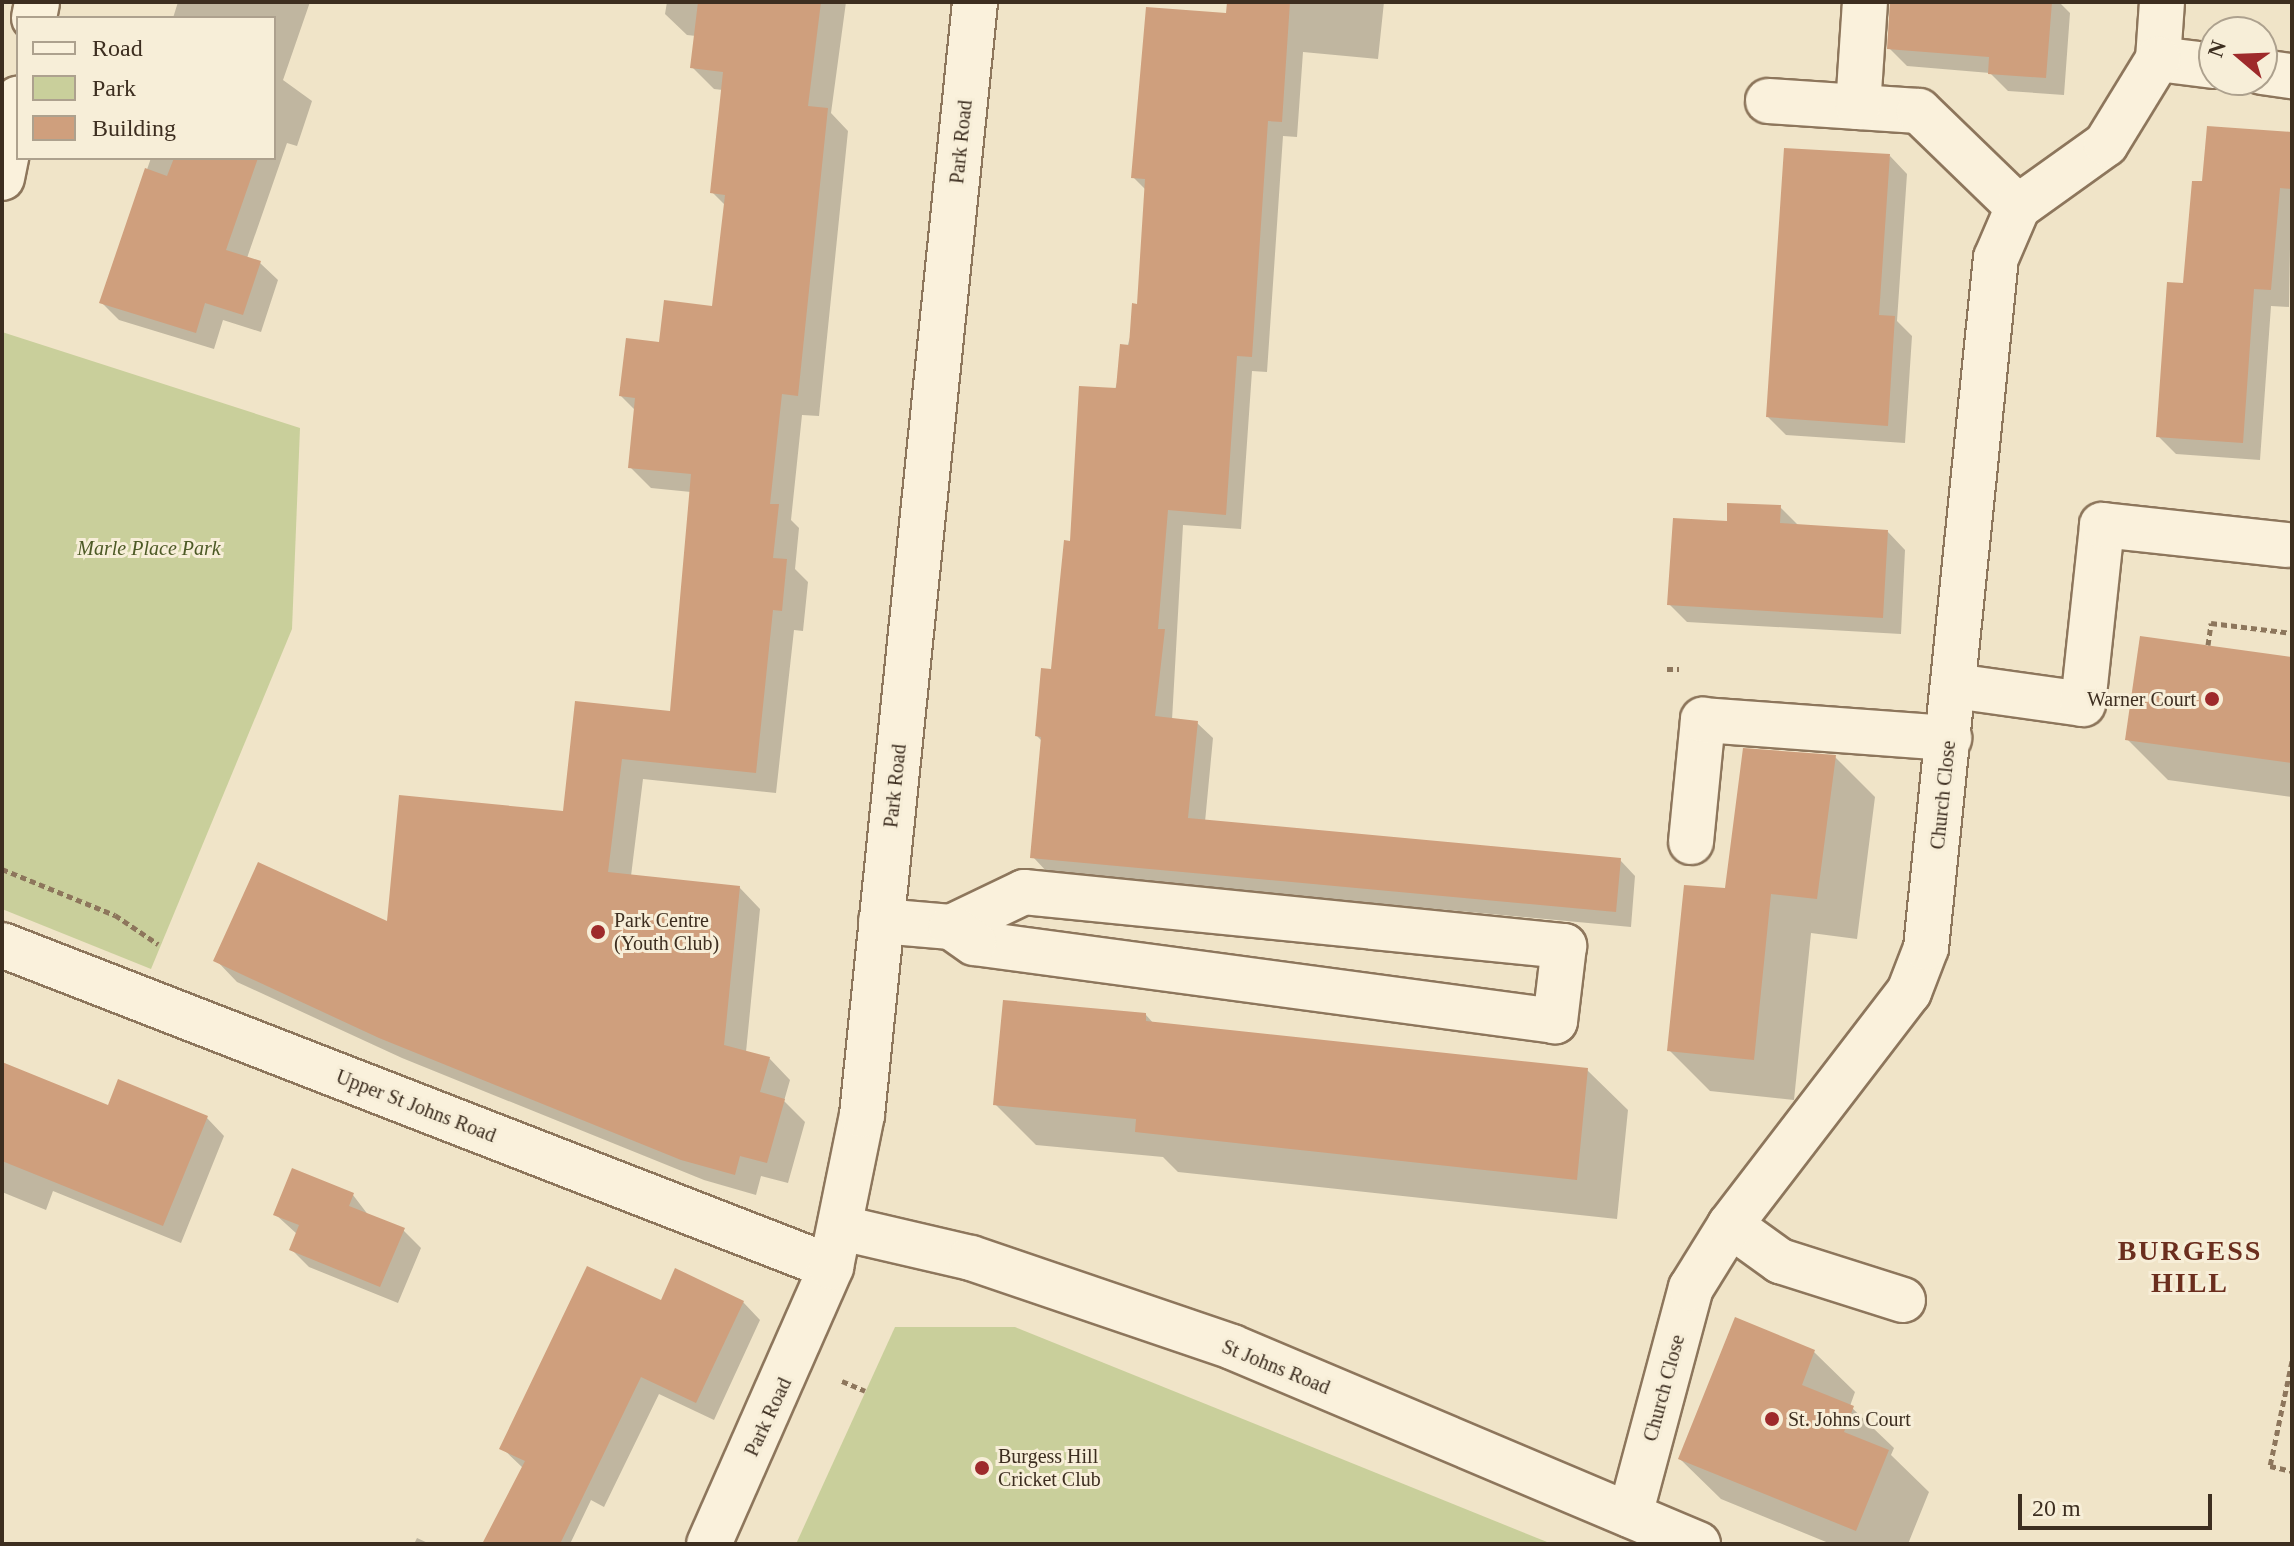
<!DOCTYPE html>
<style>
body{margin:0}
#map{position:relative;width:2294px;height:1546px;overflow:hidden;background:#f0e4c8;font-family:Georgia,serif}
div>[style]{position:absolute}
.green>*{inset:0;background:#c9cf9b}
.shadow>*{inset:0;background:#0003}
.building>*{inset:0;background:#cf9f7d}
.path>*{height:5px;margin-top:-2.5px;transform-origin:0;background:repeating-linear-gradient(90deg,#8d765c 0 6px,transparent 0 10px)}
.roads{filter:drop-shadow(2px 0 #8d765c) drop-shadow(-2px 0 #8d765c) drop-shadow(0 2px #8d765c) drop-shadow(0 -2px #8d765c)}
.minor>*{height:44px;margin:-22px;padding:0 22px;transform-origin:22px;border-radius:22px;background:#faf1dc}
.dots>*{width:22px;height:22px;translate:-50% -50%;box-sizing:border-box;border:4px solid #f7eed8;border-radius:50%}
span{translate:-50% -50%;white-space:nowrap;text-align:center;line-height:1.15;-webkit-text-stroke:6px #f7eed8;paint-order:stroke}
.street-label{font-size:20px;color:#3d2e20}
.park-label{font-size:20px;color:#4d5a26;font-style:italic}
.poi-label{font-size:20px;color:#3d2e20}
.right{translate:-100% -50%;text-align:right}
.left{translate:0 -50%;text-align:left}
.district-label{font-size:28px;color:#6b2e1e;font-weight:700;letter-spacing:2px}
.frame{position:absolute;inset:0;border:4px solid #3d2e20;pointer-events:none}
.legend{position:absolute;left:16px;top:16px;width:260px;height:144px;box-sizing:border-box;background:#f7eed8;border:2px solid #ada18e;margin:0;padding:10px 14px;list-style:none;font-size:24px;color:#3d2e20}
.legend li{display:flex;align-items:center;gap:16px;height:40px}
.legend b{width:40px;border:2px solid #ada18e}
.north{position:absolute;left:2198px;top:16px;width:80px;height:80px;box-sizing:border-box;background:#f7eed8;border:2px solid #ada18e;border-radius:50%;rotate:289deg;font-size:22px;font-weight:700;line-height:32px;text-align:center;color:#3d2e20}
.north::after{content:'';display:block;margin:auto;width:28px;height:36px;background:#9e2a2b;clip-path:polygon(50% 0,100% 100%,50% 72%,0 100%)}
.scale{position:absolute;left:2018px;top:1494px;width:194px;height:36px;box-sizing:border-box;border:4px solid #3d2e20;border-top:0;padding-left:10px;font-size:24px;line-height:28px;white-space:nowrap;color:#3d2e20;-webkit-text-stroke:6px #f7eed8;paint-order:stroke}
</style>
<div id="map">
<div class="green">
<div style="clip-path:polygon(2px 332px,300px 428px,292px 629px,151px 969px,2px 909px)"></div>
<div style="clip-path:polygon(895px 1327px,1015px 1327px,1552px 1544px,796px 1544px)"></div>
</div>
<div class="shadow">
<div style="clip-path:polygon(178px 2px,310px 2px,283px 80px,312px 101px,297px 146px,287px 143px,247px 258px,260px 263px,278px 280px,261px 332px,223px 320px,214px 349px,119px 320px,101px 302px,151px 158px,274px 158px,274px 18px,173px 18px)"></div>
<div style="clip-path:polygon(667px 2px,846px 2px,831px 113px,848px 131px,819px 416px,802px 415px,791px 520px,799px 528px,795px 569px,808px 582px,803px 631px,794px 630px,776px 793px,643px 779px,631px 876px,739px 887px,760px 909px,746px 1052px,769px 1058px,790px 1080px,784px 1101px,805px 1122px,788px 1183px,761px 1176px,756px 1195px,704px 1180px,402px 1058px,237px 982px,216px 960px,389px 924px,565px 814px,576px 704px,672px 714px,691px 492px,651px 488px,630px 467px,635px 410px,621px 396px,660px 344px,713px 308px,726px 206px,712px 192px,723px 90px,714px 89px,692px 67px,696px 36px,687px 35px,665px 14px)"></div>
<div style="clip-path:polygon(1229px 2px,1384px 2px,1378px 59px,1303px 52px,1297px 137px,1283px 136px,1267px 372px,1252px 371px,1241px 529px,1183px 525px,1172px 720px,1197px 723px,1213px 738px,1205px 822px,1620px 860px,1635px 876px,1631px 927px,1048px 873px,1033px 857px,1043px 742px,1037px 736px,1053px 671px,1071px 543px,1139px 306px,1147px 191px,1133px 177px,1227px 15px)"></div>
<div style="clip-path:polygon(1890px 2px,2059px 2px,2070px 13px,2064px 95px,2008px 91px,1990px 73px,1907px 66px,1889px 48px)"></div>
<div style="clip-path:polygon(2292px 134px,2289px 307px,2271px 306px,2260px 460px,2176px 454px,2158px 436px,2204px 183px)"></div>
<div style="clip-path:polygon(1890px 156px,1907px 174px,1897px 321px,1912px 336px,1905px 443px,1786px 435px,1768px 417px)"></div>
<div style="clip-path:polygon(1780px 507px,1798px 525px,1888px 532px,1905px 550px,1901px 634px,1687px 622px,1669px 604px,1728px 523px)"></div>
<div style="clip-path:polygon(2292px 659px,2292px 797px,2168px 780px,2128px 740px)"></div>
<div style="clip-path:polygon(1835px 757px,1875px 797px,1857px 939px,1811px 933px,1794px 1100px,1710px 1091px,1669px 1050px,1727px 890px)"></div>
<div style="clip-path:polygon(1146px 1015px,1154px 1024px,1587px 1070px,1628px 1110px,1617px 1219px,1178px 1172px,1163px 1157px,1036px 1145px,995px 1104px)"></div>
<div style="clip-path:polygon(2px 1063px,109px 1108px,207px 1118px,224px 1136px,181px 1243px,53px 1191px,46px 1210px,2px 1192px)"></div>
<div style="clip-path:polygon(353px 1195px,369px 1216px,403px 1230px,421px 1248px,398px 1303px,309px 1267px,291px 1249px,297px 1234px,275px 1214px)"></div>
<div style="clip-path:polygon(743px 1302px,760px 1320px,714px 1420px,659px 1394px,604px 1507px,591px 1500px,570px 1544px,484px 1544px,523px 1468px,502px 1448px,662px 1303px)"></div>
<div style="clip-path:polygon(1814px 1352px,1855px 1392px,1850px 1406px,1894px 1448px,1891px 1455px,1929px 1492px,1908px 1544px,1831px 1544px,1721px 1499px,1680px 1459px)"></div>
<div style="clip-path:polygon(417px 1538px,430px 1544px,414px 1544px)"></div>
</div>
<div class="building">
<div style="clip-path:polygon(698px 2px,821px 2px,808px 106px,828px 108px,798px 396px,782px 394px,770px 504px,779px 504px,773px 558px,787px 559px,782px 611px,773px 610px,756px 773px,622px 759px,608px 872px,740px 886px,724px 1045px,770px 1057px,760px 1092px,785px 1099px,767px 1163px,740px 1156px,735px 1175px,681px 1160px,379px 1038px,213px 961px,258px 862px,387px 921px,399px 795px,563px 811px,575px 701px,670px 711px,691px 474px,628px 468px,635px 398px,619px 396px,626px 338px,659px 342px,664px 300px,712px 306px,725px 195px,710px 193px,723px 72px,690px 68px)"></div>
<div style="clip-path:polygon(1227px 2px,1290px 2px,1282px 122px,1268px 121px,1252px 357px,1237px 356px,1226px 515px,1168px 510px,1158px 629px,1165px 629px,1155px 716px,1198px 721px,1188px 818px,1621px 858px,1616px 912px,1030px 858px,1041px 737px,1035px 736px,1041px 668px,1051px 669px,1064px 540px,1070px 541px,1079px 386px,1116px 388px,1120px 344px,1129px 345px,1132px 303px,1137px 304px,1145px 179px,1131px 178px,1146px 7px,1226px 13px)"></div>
<div style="clip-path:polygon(1890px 2px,2052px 2px,2046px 78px,1988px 74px,1989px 57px,1887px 49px)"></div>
<div style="clip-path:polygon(2207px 126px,2292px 132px,2292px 189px,2280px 188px,2271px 290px,2254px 289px,2243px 443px,2156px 437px,2167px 282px,2183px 283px,2192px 181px,2202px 181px)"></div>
<div style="clip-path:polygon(1784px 148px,1890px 154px,1879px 315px,1895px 316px,1888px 426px,1766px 417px)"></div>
<div style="clip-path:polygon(174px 158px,258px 158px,226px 250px,261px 261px,243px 315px,205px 303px,196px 333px,99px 303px,145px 168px,167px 176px)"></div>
<div style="clip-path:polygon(1727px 503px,1781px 505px,1780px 523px,1888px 530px,1883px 618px,1667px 605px,1673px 518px,1727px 521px)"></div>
<div style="clip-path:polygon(2140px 636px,2292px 657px,2292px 763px,2125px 740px)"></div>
<div style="clip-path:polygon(1743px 748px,1836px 755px,1817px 899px,1771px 894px,1754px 1060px,1667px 1051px,1684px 885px,1725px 888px)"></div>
<div style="clip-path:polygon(1003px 1000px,1146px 1013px,1146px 1021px,1588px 1068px,1577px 1180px,1135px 1132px,1136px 1119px,993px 1105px)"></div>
<div style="clip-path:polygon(2px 1062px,108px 1105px,118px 1079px,208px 1116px,163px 1226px,2px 1161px)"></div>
<div style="clip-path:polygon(292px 1168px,354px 1193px,349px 1206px,405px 1228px,380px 1287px,289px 1250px,299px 1225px,273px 1215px)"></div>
<div style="clip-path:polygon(587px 1266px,661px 1300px,675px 1268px,744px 1301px,696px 1403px,641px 1377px,560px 1544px,482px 1544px,525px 1461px,499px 1449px)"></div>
<div style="clip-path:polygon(1735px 1317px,1815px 1350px,1802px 1385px,1854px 1406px,1844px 1432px,1889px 1450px,1856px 1531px,1678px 1459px)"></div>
</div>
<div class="path">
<div style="left:2208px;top:645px;width:22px;rotate:-82deg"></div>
<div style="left:2211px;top:623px;width:82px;rotate:7deg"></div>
<div style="left:1667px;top:669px;width:12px"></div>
<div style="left:2px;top:869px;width:122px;rotate:22.2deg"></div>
<div style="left:115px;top:915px;width:52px;rotate:34deg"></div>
<div style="left:2292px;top:1361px;width:107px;rotate:101.8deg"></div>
<div style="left:2270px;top:1466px;width:23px;rotate:13deg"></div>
<div style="left:842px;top:1381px;width:25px;rotate:23deg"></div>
</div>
<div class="roads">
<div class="minor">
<div style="left:2162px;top:2px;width:57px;rotate:94deg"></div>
<div style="left:2158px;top:59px;width:56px;rotate:7.1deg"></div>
<div style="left:34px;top:18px;width:16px;rotate:-79deg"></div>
<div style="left:2262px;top:72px;width:30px;rotate:8deg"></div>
<div style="left:1768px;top:101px;width:151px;rotate:3.8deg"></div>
<div style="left:1919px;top:111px;width:138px;rotate:44.1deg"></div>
<div style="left:1858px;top:107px;width:105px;rotate:-86.2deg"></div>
<div style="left:2px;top:178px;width:81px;rotate:-78.6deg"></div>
<div style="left:1955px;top:686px;width:129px;rotate:8deg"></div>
<div style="left:2083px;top:704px;width:180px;rotate:-83.9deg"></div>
<div style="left:2102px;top:525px;width:186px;rotate:6.2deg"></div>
<div style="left:1691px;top:842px;width:123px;rotate:-84.4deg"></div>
<div style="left:1703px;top:720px;width:247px;rotate:4.2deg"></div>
<div style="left:881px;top:921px;width:70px;rotate:4.9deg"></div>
<div style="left:951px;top:927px;width:81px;rotate:-25.6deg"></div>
<div style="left:1024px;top:892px;width:543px;rotate:5.71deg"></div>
<div style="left:1564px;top:946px;width:76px;rotate:96.8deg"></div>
<div style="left:1555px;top:1021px;width:586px;rotate:-172.35deg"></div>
<div style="left:974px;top:943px;width:28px;rotate:-145deg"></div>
<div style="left:2px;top:945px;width:889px;rotate:21.23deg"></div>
<div style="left:1730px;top:1225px;width:62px;rotate:35.8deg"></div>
<div style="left:1780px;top:1261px;width:129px;rotate:17.6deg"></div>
<div style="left:842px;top:1228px;width:132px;rotate:13.1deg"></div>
<div style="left:971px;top:1258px;width:276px;rotate:18.8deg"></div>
<div style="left:1232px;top:1347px;width:506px;rotate:22.92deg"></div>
<div style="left:1630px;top:1515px;width:235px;rotate:-75deg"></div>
<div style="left:1691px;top:1288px;width:74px;rotate:-58.2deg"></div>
<div style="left:1730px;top:1225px;width:294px;rotate:-52.5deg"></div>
<div style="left:1909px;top:992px;width:47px;rotate:-68.9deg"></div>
<div style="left:1926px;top:948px;width:694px;rotate:-84.21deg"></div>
<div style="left:1996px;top:258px;width:56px;rotate:-66.7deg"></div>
<div style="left:2018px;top:207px;width:108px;rotate:-35.6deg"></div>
<div style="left:2106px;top:144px;width:100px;rotate:-58.5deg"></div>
<div style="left:709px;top:1544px;width:303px;rotate:-66.2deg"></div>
<div style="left:831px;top:1267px;width:155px;rotate:-78.5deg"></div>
<div style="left:862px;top:1115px;width:1119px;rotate:-84.2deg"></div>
</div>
</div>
<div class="dots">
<div style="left:2212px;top:699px;background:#9e2a2b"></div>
<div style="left:598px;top:932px;background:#9e2a2b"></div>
<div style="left:1772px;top:1419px;background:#9e2a2b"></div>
<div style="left:982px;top:1468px;background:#9e2a2b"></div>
</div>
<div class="street-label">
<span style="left:961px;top:142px;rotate:-84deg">Park Road</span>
<span style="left:895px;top:786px;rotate:-84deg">Park Road</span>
<span style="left:1943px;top:795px;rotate:-84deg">Church Close</span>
<span style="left:416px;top:1106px;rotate:21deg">Upper St Johns Road</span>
<span style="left:1276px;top:1367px;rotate:22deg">St Johns Road</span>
<span style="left:1664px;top:1388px;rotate:-75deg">Church Close</span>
<span style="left:768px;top:1417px;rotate:-65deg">Park Road</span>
</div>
<div class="park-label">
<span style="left:149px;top:548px">Marle Place Park</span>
</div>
<div class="poi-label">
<span class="right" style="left:2196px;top:699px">Warner Court</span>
<span class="left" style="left:614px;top:932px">Park Centre<br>(Youth Club)</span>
<span class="left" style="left:1788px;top:1419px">St. Johns Court</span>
<span class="left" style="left:998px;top:1468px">Burgess Hill<br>Cricket Club</span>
</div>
<div class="district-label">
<span style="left:2190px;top:1267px">BURGESS<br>HILL</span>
</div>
<div class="frame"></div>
<ul class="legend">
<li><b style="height:10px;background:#faf1dc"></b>Road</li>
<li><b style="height:22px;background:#c9cf9b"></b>Park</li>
<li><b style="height:22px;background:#cf9f7d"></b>Building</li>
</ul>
<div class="north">N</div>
<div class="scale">20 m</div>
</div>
